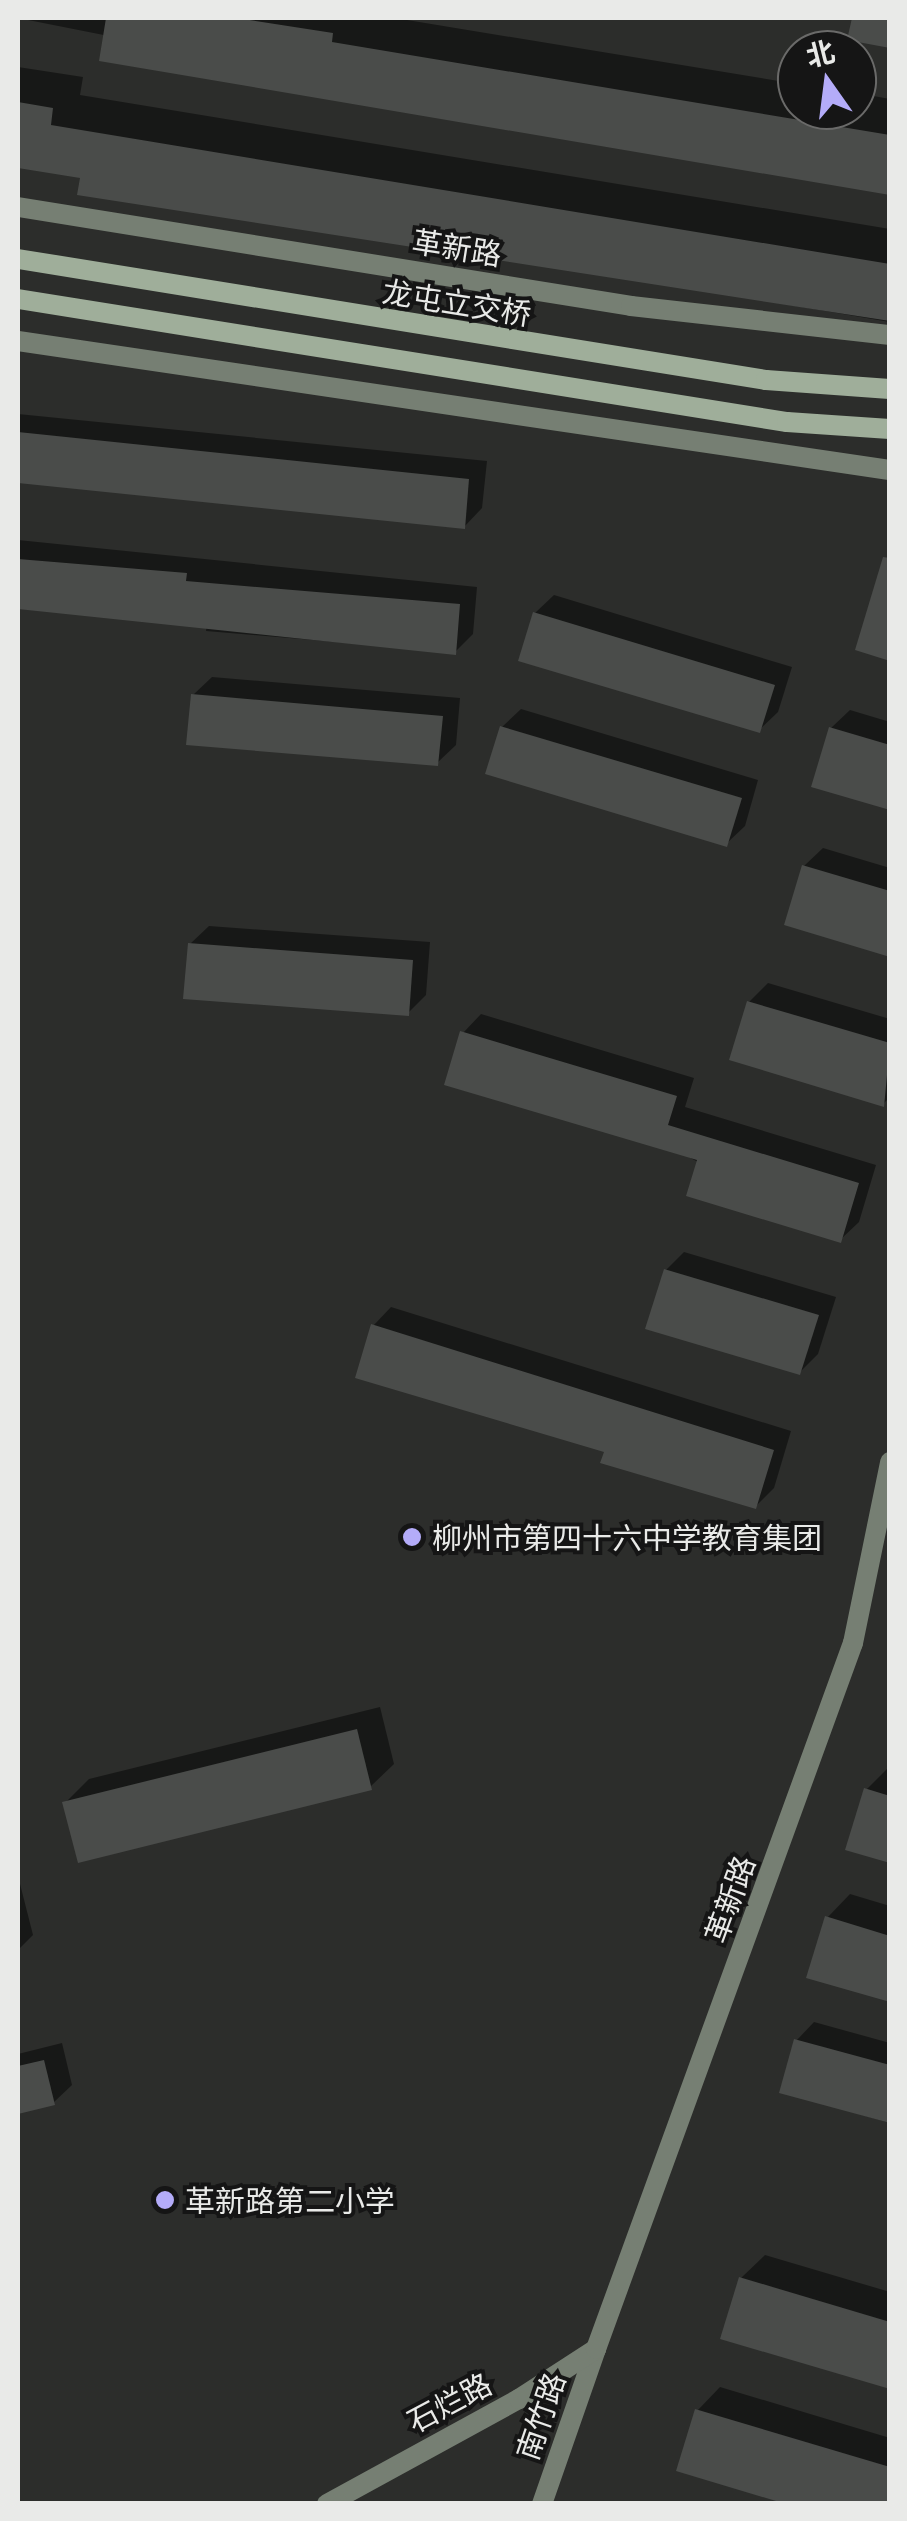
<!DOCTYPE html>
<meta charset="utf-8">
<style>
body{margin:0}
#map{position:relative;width:907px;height:2521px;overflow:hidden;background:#2c2d2b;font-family:"Exo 2","Noto Sans SC",sans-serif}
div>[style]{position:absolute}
.shadow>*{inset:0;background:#0007}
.building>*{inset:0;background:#4a4c4a}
.minor>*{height:20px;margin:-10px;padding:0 10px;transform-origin:10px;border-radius:10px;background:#767f73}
.tertiary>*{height:20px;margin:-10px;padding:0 10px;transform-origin:10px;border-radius:10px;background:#767f73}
.secondary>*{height:20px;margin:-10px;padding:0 10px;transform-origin:10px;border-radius:10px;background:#9fae9a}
.dots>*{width:28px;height:28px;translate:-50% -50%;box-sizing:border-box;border:5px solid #151515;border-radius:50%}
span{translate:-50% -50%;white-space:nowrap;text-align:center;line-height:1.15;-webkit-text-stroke:8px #151515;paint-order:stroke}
.street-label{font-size:30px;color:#e9eae8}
.poi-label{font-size:30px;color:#e9eae8}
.left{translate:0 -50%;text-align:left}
.frame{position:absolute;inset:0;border:20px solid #e9eae8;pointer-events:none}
.north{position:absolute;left:777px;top:30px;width:100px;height:100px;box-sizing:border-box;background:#151515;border:2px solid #6a6a69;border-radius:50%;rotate:346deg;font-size:28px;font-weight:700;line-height:40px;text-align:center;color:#e9eae8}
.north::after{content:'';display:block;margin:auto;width:35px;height:45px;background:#b4acf9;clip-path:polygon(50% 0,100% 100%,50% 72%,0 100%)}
</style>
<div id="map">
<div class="shadow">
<div style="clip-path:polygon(18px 18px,395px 18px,797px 84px,797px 110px,857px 110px,857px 93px,890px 99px,890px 191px)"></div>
<div style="clip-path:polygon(18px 67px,83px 77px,80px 95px,890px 229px,890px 322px,305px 223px,18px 165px)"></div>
<div style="clip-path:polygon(18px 414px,487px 461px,482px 508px,464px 527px,18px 482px)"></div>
<div style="clip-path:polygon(18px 540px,477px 587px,473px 634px,455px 652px,206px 631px,207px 623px,18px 605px)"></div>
<div style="clip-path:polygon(554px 595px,792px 667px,778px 712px,759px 730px,535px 613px)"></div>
<div style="clip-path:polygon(212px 677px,460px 698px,456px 745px,437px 763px,193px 695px)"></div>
<div style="clip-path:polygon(521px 709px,758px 780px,745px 826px,726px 844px,502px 727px)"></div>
<div style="clip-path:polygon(850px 710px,890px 722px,890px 808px,831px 728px)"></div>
<div style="clip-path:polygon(823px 848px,890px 868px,890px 955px,804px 866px)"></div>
<div style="clip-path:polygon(209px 926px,430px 942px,426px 995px,408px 1013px,190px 944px)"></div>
<div style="clip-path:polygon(768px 983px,890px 1019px,890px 1097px,883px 1104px,749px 1002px)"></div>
<div style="clip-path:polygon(481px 1014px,694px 1078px,685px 1107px,876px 1165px,859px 1222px,840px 1240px,463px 1033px)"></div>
<div style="clip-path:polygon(684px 1252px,836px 1297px,818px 1354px,800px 1372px,666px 1270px)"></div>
<div style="clip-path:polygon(391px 1307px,791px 1431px,774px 1488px,755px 1507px,607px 1451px,373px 1326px)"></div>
<div style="clip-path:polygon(380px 1707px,394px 1764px,370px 1787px,65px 1803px,89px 1779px)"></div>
<div style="clip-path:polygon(890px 1766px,890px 1861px,866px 1790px)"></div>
<div style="clip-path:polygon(18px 1876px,33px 1935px,18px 1950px)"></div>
<div style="clip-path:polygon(850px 1894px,890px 1906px,890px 2000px,827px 1918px)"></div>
<div style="clip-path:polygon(814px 2022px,890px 2043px,890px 2123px,782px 2092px,796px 2041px)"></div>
<div style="clip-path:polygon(62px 2043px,72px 2085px,53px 2103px,18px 2112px,18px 2054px)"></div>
<div style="clip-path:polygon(765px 2255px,890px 2292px,890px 2386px,741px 2278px)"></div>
<div style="clip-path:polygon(720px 2387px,890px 2438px,890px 2504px,697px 2411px)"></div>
</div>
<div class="building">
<div style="clip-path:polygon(106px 18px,237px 18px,333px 33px,332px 42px,890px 135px,890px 195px,99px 61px)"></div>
<div style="clip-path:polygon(852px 18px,890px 18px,890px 48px,847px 40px)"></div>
<div style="clip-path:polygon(18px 102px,53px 108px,51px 125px,890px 264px,890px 321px,77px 195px,80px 178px,18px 168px)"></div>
<div style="clip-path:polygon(18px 432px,469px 479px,465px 529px,18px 483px)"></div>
<div style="clip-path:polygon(883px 557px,890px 558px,890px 661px,855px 650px)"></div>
<div style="clip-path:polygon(18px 559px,187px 573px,186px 581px,460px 604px,456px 655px,18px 609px)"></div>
<div style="clip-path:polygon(533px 612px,775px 685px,760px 733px,518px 661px)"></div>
<div style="clip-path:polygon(191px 694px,443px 716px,438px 766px,186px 745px)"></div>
<div style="clip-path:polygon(500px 726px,742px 798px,727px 847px,485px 774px)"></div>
<div style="clip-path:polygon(829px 727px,890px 745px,890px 810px,811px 787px)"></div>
<div style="clip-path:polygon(802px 865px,890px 891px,890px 957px,784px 925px)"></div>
<div style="clip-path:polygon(188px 943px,413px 960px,409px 1016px,183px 999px)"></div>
<div style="clip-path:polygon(747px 1001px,890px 1043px,884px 1107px,729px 1060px)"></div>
<div style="clip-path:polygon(460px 1031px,677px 1096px,668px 1125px,859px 1183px,841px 1243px,686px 1196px,697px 1160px,444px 1085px)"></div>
<div style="clip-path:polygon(664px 1269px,819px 1315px,800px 1375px,645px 1329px)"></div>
<div style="clip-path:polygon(371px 1324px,774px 1450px,756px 1509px,600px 1463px,604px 1452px,355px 1378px)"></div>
<div style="clip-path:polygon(357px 1729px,372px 1790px,78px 1863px,62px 1802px)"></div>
<div style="clip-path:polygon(864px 1788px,890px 1796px,890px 1863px,845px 1850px)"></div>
<div style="clip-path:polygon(825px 1916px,890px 1936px,890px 2002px,806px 1978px)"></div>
<div style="clip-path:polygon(794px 2039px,890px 2065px,890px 2123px,779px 2093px)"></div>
<div style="clip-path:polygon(44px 2060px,55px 2105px,18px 2114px,18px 2066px)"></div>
<div style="clip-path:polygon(739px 2277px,890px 2322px,890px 2389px,720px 2339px)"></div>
<div style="clip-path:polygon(695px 2409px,890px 2467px,890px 2504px,786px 2504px,676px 2471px)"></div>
</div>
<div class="minor">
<div style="left:542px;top:2504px;width:164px;rotate:-70.8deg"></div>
</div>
<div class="tertiary">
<div style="left:18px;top:207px;width:621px;rotate:9.17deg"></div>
<div style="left:631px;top:306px;width:261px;rotate:6.4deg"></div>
<div style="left:18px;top:341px;width:881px;rotate:8.42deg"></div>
<div style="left:327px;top:2504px;width:219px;rotate:-28.7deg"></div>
<div style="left:519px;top:2399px;width:92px;rotate:-33deg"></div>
<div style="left:596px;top:2349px;width:751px;rotate:-70deg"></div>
<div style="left:853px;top:1643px;width:185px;rotate:-78.4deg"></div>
</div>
<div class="secondary">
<div style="left:18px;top:259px;width:758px;rotate:9.19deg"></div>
<div style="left:766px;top:380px;width:124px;rotate:4.2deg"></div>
<div style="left:18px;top:299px;width:779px;rotate:9.09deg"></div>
<div style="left:787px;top:422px;width:103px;rotate:3.9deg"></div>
</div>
<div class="dots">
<div style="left:412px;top:1537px;background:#b4acf9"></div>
<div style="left:165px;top:2200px;background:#b4acf9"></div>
</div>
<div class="street-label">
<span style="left:457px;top:247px;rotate:9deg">革新路</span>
<span style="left:457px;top:302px;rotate:9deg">龙屯立交桥</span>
<span style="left:729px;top:1899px;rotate:-70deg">革新路</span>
<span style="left:449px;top:2402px;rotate:-28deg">石烂路</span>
<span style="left:540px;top:2416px;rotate:-71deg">南竹路</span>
</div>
<div class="poi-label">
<span class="left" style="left:432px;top:1537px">柳州市第四十六中学教育集团</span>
<span class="left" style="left:185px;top:2200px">革新路第二小学</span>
</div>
<div class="frame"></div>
<div class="north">北</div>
</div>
